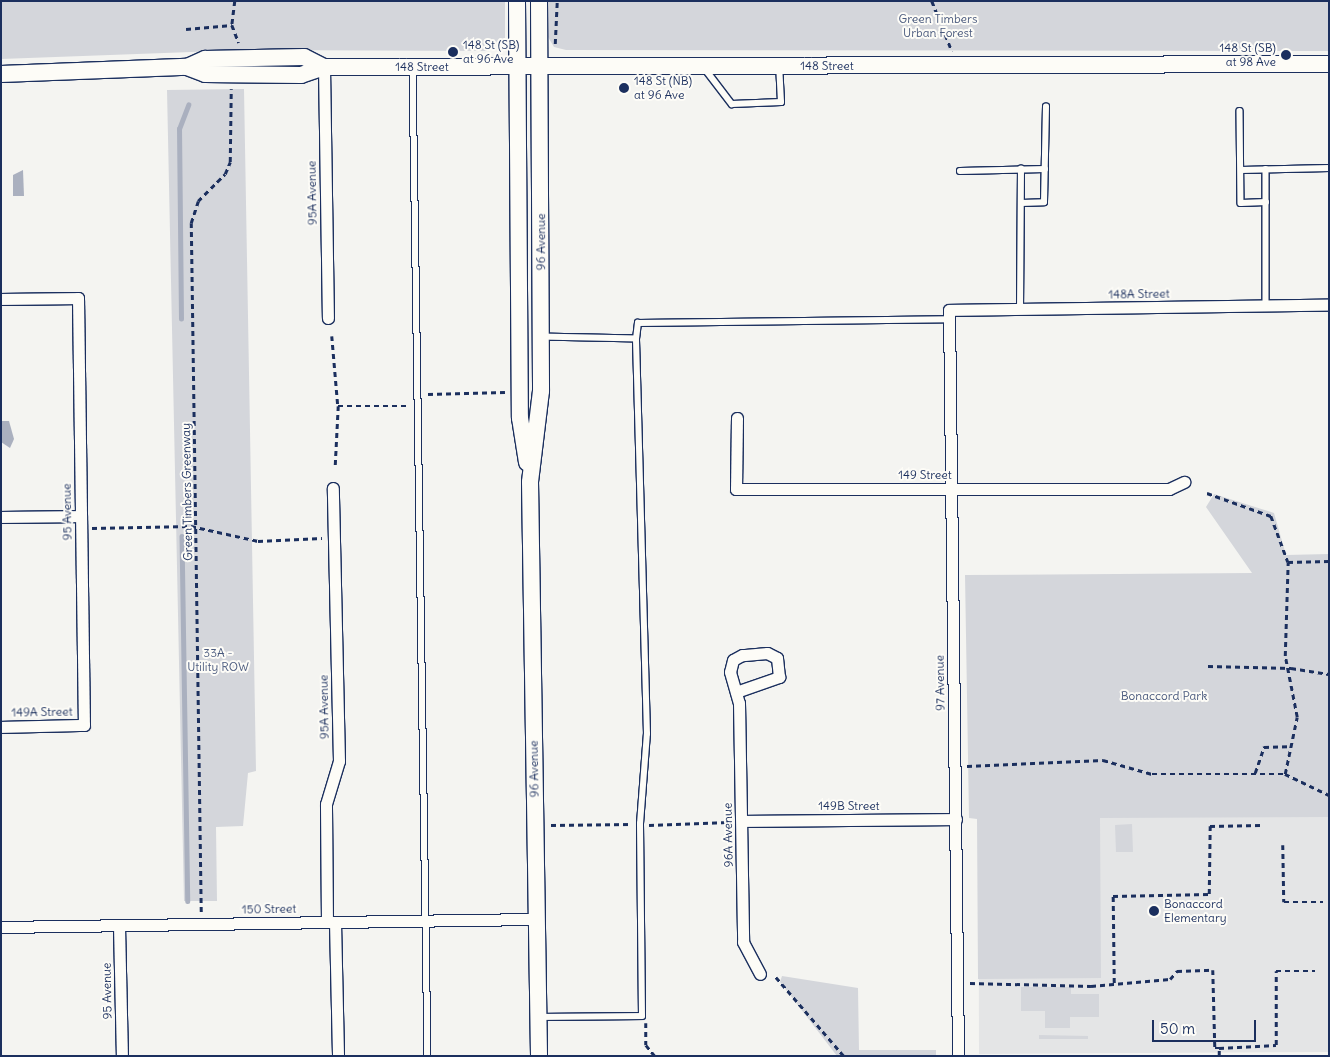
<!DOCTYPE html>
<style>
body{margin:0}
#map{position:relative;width:1330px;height:1057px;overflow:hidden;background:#f4f4f1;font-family:Delius,sans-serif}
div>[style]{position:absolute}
.built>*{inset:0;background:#e4e5e6}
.green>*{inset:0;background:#d4d6db}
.water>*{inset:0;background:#aab0bf}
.stream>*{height:4.5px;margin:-2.25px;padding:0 2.25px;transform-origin:2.25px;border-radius:2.25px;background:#aab0bf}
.path>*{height:2.5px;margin-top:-1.25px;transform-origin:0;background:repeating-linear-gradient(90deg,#1b2f5e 0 5px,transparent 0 9px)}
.roads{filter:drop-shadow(1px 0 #1b2f5e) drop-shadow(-1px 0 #1b2f5e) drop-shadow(0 1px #1b2f5e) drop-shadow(0 -1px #1b2f5e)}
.lane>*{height:5.5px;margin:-2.75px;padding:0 2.75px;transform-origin:2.75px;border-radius:2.75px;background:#fdfcf7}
.street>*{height:11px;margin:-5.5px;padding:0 5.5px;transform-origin:5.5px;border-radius:5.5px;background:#fdfcf7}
.secondary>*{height:16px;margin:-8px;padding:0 8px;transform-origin:8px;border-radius:8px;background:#fdfcf7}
.dots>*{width:14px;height:14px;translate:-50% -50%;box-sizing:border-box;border:2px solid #fdfcf7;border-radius:50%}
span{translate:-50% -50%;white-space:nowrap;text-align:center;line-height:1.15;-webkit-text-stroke:4px #fdfcf7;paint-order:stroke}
.park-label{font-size:12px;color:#49597d}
.poi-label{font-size:12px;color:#1b2f5e}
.left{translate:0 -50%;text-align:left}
.right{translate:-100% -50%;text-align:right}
.street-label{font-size:12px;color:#1b2f5e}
.frame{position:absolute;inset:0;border:2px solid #1b2f5e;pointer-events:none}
.scale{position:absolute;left:1152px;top:1020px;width:104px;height:22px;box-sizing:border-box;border:2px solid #1b2f5e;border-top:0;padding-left:6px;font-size:15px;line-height:18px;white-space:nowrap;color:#1b2f5e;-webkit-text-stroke:4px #fdfcf7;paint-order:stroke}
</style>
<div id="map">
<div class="built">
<div style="clip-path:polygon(1329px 587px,1329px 1052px,979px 1054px,978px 593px)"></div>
</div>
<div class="green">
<div style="clip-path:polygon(1px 1px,505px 1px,505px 38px,488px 51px,246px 50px,1px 59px)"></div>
<div style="clip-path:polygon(547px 1px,1329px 1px,1329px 51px,566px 50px,554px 47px,548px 37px)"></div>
<div style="clip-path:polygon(244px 89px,256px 771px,248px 773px,243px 826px,216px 827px,217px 901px,184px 901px,167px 90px)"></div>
<div style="clip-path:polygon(1214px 494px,1274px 513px,1286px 555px,1329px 554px,1329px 817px,1100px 818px,1101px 978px,978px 979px,977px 819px,969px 818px,965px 575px,1252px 573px,1206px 507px)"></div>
<div style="clip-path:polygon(1132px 824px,1133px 852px,1116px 852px,1115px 825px)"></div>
<div style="clip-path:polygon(782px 976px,858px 988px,859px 1050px,936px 1050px,936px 1056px,837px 1056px,780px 982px)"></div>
<div style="clip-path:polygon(1021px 987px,1071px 987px,1071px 994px,1099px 994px,1099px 1017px,1070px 1017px,1070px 1028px,1045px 1028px,1045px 1011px,1021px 1011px)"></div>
<div style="clip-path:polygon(1039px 1035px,1088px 1036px,1088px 1039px,1039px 1039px)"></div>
</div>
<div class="water">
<div style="clip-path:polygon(23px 170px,24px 196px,13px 196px,13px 175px)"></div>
<div style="clip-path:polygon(1px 421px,9px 421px,14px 439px,10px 448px,1px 442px)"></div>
</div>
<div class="stream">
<div style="left:181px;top:319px;width:190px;rotate:-90.6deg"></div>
<div style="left:179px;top:129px;width:26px;rotate:-69deg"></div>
<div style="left:182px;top:536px;width:365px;rotate:89.1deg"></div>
</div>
<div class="path">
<div style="left:235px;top:1px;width:24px;rotate:97deg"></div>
<div style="left:232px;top:25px;width:19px;rotate:69deg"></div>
<div style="left:932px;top:1px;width:54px;rotate:68.2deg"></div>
<div style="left:186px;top:29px;width:46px;rotate:-5deg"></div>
<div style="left:555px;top:44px;width:43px;rotate:-87.3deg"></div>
<div style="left:332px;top:336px;width:70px;rotate:85.1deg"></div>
<div style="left:428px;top:394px;width:77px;rotate:-1.5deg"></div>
<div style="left:335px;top:465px;width:59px;rotate:-87.1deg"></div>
<div style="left:338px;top:406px;width:70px"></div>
<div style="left:1207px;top:493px;width:68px;rotate:19.8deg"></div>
<div style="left:1271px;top:516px;width:49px;rotate:69.7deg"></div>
<div style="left:92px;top:528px;width:99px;rotate:-1.2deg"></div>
<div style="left:191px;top:526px;width:69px;rotate:12.6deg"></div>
<div style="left:258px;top:541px;width:64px;rotate:-2.7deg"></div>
<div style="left:1208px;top:666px;width:83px;rotate:1.4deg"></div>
<div style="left:1291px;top:668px;width:38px;rotate:9deg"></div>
<div style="left:967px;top:766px;width:136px;rotate:-2.5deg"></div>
<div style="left:1103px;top:760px;width:51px;rotate:15.9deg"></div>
<div style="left:1152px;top:774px;width:133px"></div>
<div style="left:1285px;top:774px;width:49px;rotate:25.5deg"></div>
<div style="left:1255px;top:773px;width:28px;rotate:-71deg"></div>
<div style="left:1264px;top:747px;width:25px;rotate:-2deg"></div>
<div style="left:1285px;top:774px;width:58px;rotate:-78.1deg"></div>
<div style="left:1297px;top:717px;width:62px;rotate:-101.1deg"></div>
<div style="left:1285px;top:656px;width:94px;rotate:-88.2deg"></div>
<div style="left:1288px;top:562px;width:41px;rotate:-1.4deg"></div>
<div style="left:551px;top:825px;width:81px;rotate:-0.7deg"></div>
<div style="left:649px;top:825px;width:80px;rotate:-2.1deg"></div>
<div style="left:1283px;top:845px;width:57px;rotate:89deg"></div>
<div style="left:1284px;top:902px;width:39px"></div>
<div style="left:201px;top:912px;width:689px;rotate:-90.83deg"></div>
<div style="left:191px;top:223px;width:23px;rotate:-72deg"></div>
<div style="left:198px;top:201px;width:38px;rotate:-45deg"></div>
<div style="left:225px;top:174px;width:13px;rotate:-67deg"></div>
<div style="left:230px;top:162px;width:73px;rotate:-89.2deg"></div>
<div style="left:776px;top:977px;width:104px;rotate:49.3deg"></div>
<div style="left:970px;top:983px;width:121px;rotate:1.4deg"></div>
<div style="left:1091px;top:986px;width:79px;rotate:-5.1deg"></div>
<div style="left:1170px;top:979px;width:11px;rotate:-49deg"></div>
<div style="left:1177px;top:971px;width:36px;rotate:-2deg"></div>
<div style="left:1213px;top:970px;width:78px;rotate:88.5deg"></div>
<div style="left:1215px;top:1048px;width:4px"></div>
<div style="left:1114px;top:983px;width:87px;rotate:-90.7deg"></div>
<div style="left:1113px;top:896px;width:96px;rotate:-1.2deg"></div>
<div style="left:1209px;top:894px;width:68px;rotate:-89.2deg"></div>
<div style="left:1210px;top:826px;width:51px;rotate:-1.1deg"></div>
<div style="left:646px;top:1023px;width:22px;rotate:90deg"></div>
<div style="left:646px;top:1045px;width:14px;rotate:51deg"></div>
<div style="left:933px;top:1056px;width:13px"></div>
<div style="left:1219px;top:1056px;width:8px;rotate:-90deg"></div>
<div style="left:1219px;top:1048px;width:57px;rotate:-3deg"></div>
<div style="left:1276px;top:1045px;width:74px;rotate:-90deg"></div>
<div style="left:1276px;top:971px;width:39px"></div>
</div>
<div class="roads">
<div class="lane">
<div style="left:413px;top:69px;width:987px;rotate:89.13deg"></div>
<div style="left:706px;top:70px;width:43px;rotate:52.6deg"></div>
<div style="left:732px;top:104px;width:49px;rotate:-2.3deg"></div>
<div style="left:781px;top:102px;width:34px;rotate:-93deg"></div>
<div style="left:1240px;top:111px;width:92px;rotate:89.4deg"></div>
<div style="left:1241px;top:203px;width:25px;rotate:-2deg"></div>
<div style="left:1266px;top:169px;width:136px;rotate:90deg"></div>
<div style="left:1241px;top:170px;width:88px;rotate:-1.3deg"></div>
<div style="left:960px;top:171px;width:85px;rotate:-1.3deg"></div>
<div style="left:1021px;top:203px;width:23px;rotate:-2deg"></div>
<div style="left:1044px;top:202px;width:95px;rotate:-88.8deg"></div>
<div style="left:1020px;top:311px;width:142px;rotate:-89.6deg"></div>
<div style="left:636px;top:339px;width:16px;rotate:-83deg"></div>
<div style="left:638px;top:323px;width:311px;rotate:-0.7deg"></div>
<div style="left:539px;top:1017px;width:103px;rotate:-0.6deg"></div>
<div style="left:642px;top:1016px;width:192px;rotate:-90.6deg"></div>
<div style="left:640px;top:824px;width:90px;rotate:-85.6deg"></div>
<div style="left:647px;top:734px;width:395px;rotate:-91.6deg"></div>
<div style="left:636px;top:339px;width:93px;rotate:-178.8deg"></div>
</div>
<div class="street">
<div style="left:324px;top:67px;width:251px;rotate:89.1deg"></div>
<div style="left:1px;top:299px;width:77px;rotate:-0.7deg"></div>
<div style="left:78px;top:298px;width:427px;rotate:89.2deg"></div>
<div style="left:84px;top:725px;width:83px;rotate:178.6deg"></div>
<div style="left:737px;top:418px;width:71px;rotate:90.8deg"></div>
<div style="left:736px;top:489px;width:433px"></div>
<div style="left:1169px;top:489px;width:17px;rotate:-25deg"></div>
<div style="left:1px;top:517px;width:80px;rotate:-0.7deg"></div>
<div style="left:736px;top:692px;width:46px;rotate:-19.2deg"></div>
<div style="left:779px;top:677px;width:19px;rotate:-96deg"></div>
<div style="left:777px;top:658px;width:11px;rotate:-153deg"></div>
<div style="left:767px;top:653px;width:25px;rotate:175deg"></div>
<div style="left:742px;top:655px;width:10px;rotate:151deg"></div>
<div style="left:733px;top:660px;width:12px;rotate:104deg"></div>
<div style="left:730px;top:672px;width:32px;rotate:74deg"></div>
<div style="left:739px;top:703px;width:239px;rotate:89deg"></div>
<div style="left:743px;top:942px;width:36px;rotate:62deg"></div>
<div style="left:742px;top:821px;width:214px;rotate:-0.5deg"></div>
<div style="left:327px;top:922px;width:118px;rotate:-90.5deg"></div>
<div style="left:326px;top:804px;width:45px;rotate:-73.2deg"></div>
<div style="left:339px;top:761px;width:273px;rotate:-91.3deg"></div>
<div style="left:335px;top:922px;width:134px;rotate:88.7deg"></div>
<div style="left:119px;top:926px;width:130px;rotate:88.7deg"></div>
<div style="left:1px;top:927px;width:535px;rotate:-0.86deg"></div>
<div style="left:958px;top:1056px;width:746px;rotate:-90.69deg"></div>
<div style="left:949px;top:310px;width:380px;rotate:-0.8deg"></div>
</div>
<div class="secondary">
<div style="left:517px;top:1px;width:417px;rotate:89.6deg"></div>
<div style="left:520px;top:418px;width:45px;rotate:81deg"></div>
<div style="left:539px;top:1px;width:390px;rotate:89.7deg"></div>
<div style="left:541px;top:391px;width:92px;rotate:96.9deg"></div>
<div style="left:530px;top:482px;width:574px;rotate:89.1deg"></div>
<div style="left:187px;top:67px;width:20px;rotate:-24deg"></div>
<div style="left:205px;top:59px;width:99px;rotate:-1.2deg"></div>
<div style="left:304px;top:57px;width:22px;rotate:27deg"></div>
<div style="left:1px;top:74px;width:186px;rotate:-2.2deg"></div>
<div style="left:187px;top:67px;width:19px;rotate:21deg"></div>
<div style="left:205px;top:74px;width:96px;rotate:0.6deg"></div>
<div style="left:301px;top:75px;width:24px;rotate:-19deg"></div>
<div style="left:324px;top:67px;width:1005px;rotate:-0.17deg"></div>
</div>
</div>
<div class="dots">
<div style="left:453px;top:52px;background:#1b2f5e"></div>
<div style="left:1286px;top:55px;background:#1b2f5e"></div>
<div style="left:624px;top:88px;background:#1b2f5e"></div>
<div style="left:1154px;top:911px;background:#1b2f5e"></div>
</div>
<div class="park-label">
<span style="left:938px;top:26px">Green Timbers<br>Urban Forest</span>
<span style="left:218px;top:660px">33A -<br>Utility ROW</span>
<span style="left:1164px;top:696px">Bonaccord Park</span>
</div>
<div class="poi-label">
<span class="left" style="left:463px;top:52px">148 St (SB)<br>at 96 Ave</span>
<span class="right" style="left:1276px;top:55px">148 St (SB)<br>at 98 Ave</span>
<span class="left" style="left:634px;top:88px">148 St (NB)<br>at 96 Ave</span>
<span class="left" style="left:1164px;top:911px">Bonaccord<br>Elementary</span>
</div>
<div class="street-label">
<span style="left:827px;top:66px">148 Street</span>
<span style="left:422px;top:67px">148 Street</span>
<span style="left:312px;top:193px;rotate:-91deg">95A Avenue</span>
<span style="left:541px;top:242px;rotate:-90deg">96 Avenue</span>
<span style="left:1139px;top:294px;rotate:-1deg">148A Street</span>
<span style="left:925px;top:475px">149 Street</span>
<span style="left:187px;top:492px;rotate:-91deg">Green Timbers Greenway</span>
<span style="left:67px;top:512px;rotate:-91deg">95 Avenue</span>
<span style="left:940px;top:683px;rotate:-91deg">97 Avenue</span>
<span style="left:324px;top:707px;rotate:-91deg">95A Avenue</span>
<span style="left:42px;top:712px;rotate:-1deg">149A Street</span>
<span style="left:534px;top:769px;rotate:-91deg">96 Avenue</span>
<span style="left:849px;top:806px">149B Street</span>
<span style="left:728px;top:835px;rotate:-91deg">96A Avenue</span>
<span style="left:269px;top:909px;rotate:-1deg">150 Street</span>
<span style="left:107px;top:991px;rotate:-91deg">95 Avenue</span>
</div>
<div class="frame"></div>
<div class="scale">50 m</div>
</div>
